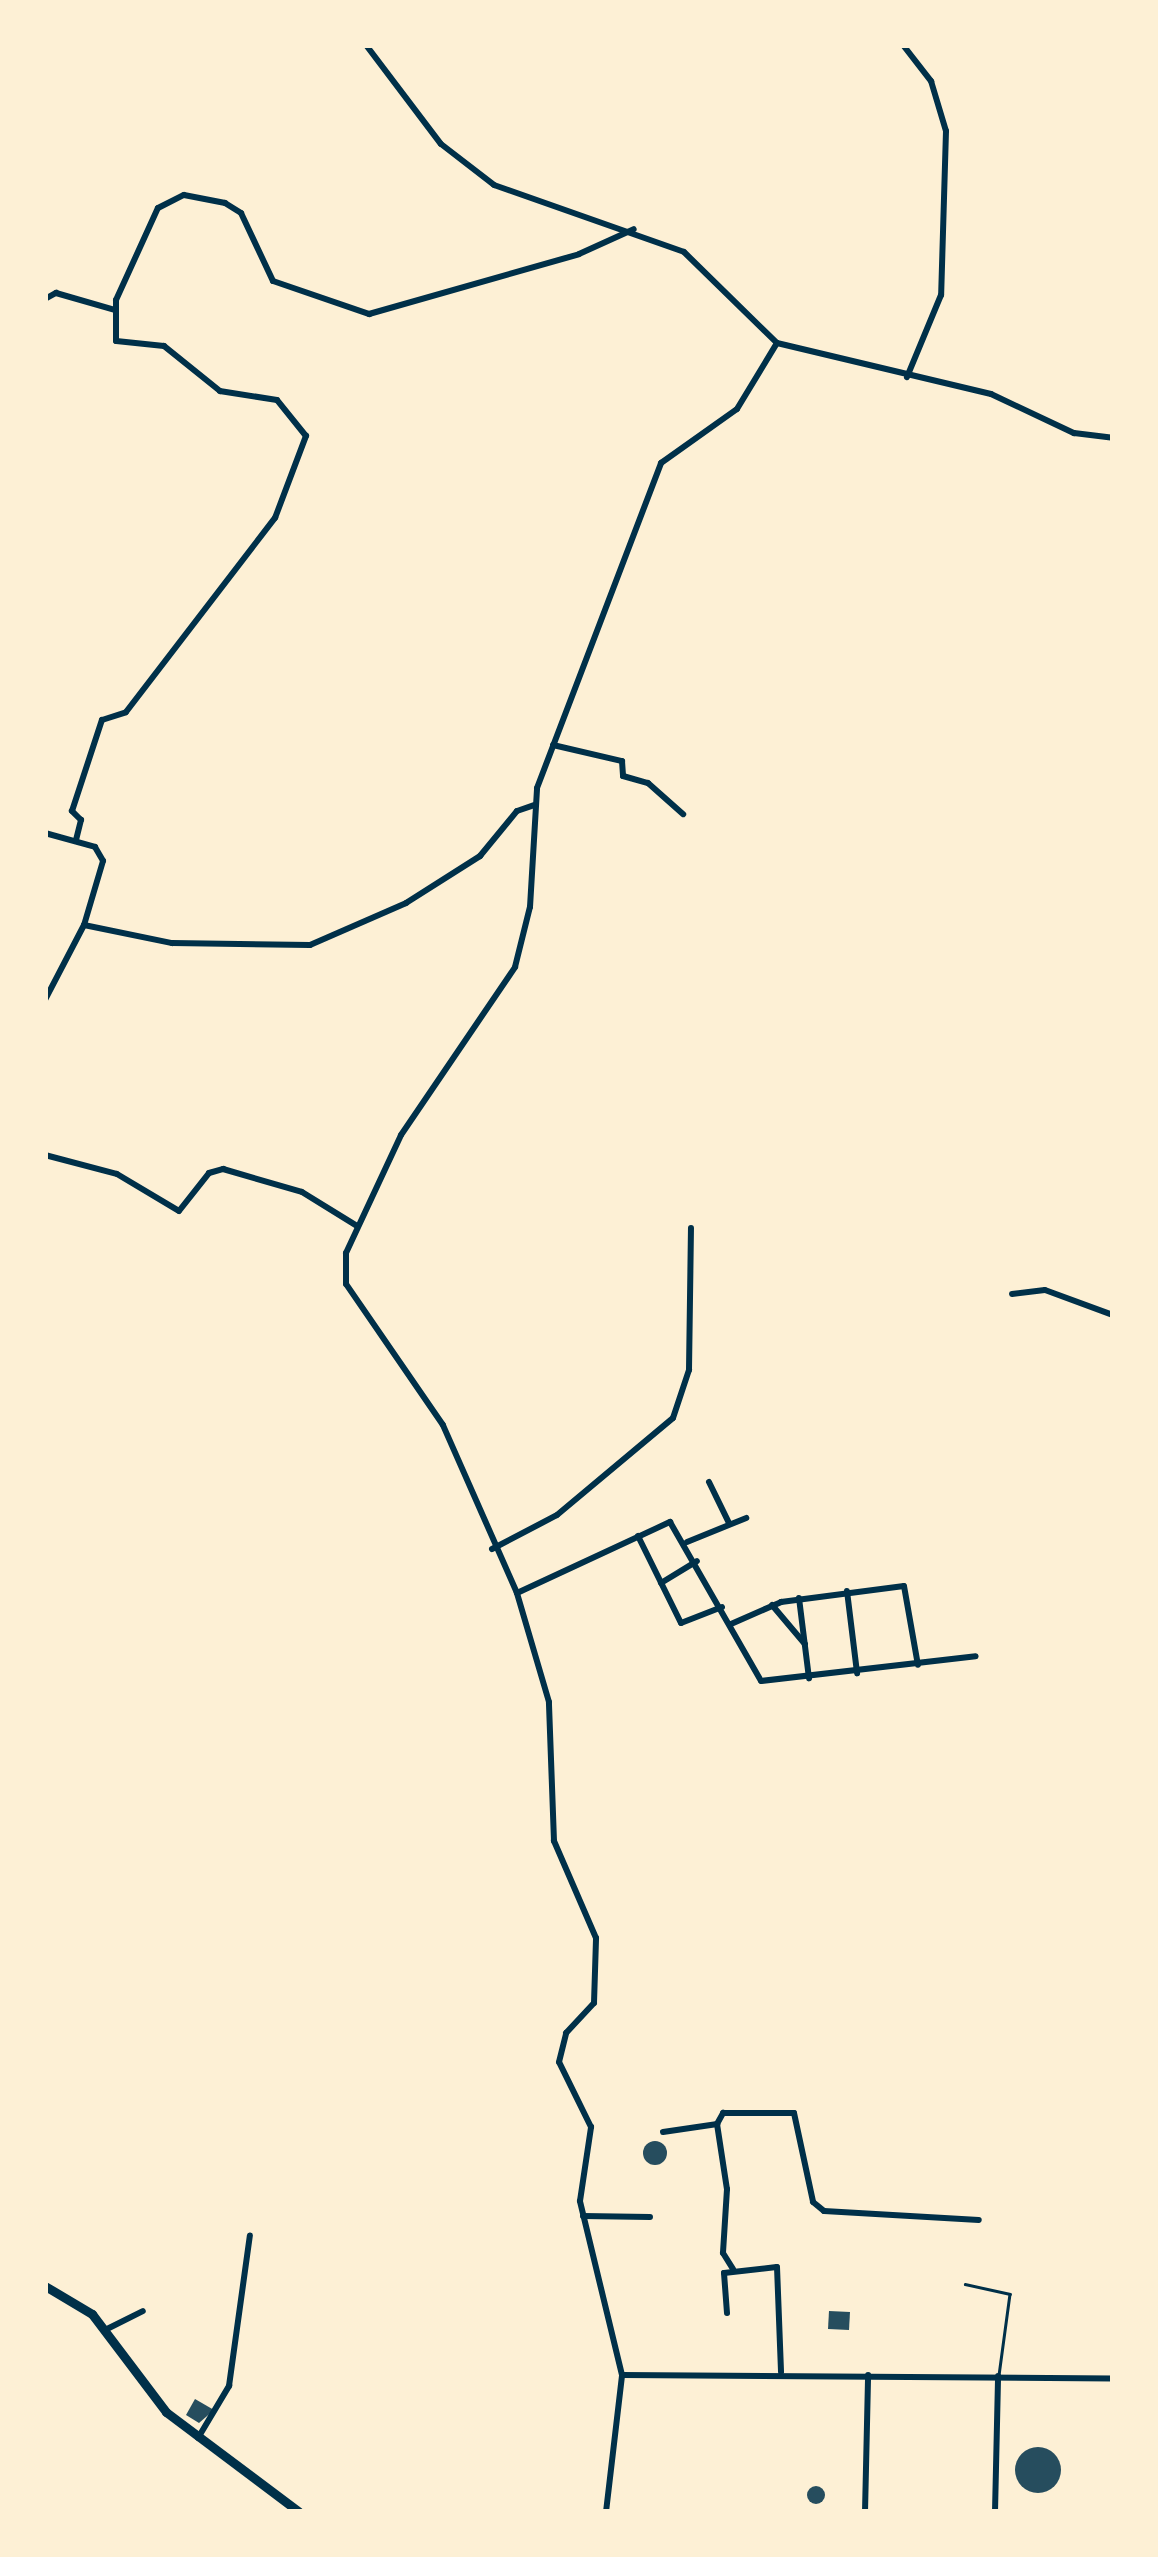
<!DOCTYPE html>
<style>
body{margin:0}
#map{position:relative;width:1158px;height:2557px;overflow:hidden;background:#fdf0d5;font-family:"DejaVu Sans",sans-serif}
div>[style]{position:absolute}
.building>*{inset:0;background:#264d5e}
.round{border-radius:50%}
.service>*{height:2.5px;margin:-1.25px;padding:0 1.25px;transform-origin:1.25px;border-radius:1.25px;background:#003049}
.minor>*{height:6px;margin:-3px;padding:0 3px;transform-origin:3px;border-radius:3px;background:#003049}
.primary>*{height:9px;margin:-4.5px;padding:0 4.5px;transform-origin:4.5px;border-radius:4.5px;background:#003049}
span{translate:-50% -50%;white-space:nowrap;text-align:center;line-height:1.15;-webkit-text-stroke:10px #fdf0d5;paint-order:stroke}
.frame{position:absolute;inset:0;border:48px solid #fdf0d5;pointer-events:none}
</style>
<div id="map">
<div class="building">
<div class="round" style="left:643px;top:2141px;width:24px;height:24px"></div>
<div style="clip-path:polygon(829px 2311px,850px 2312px,849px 2330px,828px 2329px)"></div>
<div style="clip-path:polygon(195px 2399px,214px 2410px,199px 2423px,186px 2415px)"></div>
<div class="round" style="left:1015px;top:2447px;width:46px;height:46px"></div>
<div class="round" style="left:807px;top:2486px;width:18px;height:18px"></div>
</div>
<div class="service">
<div style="left:965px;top:2284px;width:46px;rotate:12.5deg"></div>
<div style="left:1010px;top:2294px;width:82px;rotate:97.7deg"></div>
</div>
<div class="minor">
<div style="left:366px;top:45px;width:124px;rotate:52.9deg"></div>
<div style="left:441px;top:144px;width:67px;rotate:37.7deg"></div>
<div style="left:494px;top:185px;width:201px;rotate:19.4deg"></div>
<div style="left:684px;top:252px;width:130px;rotate:44.4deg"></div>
<div style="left:903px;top:45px;width:46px;rotate:52.1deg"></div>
<div style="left:931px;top:81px;width:52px;rotate:73.3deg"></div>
<div style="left:946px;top:131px;width:164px;rotate:91.7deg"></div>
<div style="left:941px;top:295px;width:89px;rotate:112.5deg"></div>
<div style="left:45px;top:299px;width:13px;rotate:-29deg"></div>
<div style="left:56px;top:293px;width:61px;rotate:16.1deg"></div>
<div style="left:553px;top:745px;width:71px;rotate:13.1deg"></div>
<div style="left:622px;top:761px;width:15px;rotate:86deg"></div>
<div style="left:623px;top:776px;width:26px;rotate:16deg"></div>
<div style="left:648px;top:783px;width:47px;rotate:41.5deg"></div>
<div style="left:45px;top:833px;width:52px;rotate:15.6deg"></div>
<div style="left:95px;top:847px;width:16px;rotate:60deg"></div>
<div style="left:103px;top:861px;width:67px;rotate:106.5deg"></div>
<div style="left:84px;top:925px;width:85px;rotate:117.5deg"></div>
<div style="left:76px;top:840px;width:21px;rotate:-76deg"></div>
<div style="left:81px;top:820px;width:13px;rotate:-135deg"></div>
<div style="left:72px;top:811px;width:96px;rotate:-71.8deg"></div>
<div style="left:102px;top:720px;width:25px;rotate:-18deg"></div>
<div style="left:126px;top:712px;width:245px;rotate:-52.5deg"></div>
<div style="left:275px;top:518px;width:88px;rotate:-69.3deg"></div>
<div style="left:306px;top:436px;width:46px;rotate:-128.9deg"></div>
<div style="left:277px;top:400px;width:58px;rotate:-171deg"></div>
<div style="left:220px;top:391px;width:72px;rotate:-141.2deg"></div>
<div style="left:164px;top:346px;width:48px;rotate:-174.1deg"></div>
<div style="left:116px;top:341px;width:41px;rotate:-90deg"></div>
<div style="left:116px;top:300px;width:101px;rotate:-65.5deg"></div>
<div style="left:158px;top:208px;width:29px;rotate:-27deg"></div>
<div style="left:184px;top:195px;width:42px;rotate:11deg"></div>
<div style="left:225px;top:203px;width:19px;rotate:32deg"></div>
<div style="left:241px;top:213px;width:75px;rotate:64.8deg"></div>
<div style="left:273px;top:281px;width:102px;rotate:19deg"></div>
<div style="left:369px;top:314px;width:218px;rotate:-15.9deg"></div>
<div style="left:579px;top:254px;width:60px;rotate:-24.4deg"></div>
<div style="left:84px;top:925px;width:90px;rotate:11.6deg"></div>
<div style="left:172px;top:943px;width:138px;rotate:0.8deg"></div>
<div style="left:310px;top:945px;width:105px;rotate:-23.6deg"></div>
<div style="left:406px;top:903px;width:88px;rotate:-32.4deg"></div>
<div style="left:480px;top:856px;width:58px;rotate:-50.6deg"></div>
<div style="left:517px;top:811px;width:18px;rotate:-19deg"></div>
<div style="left:45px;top:1155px;width:74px;rotate:14.8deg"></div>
<div style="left:117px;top:1174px;width:72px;rotate:30.8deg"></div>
<div style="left:179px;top:1211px;width:48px;rotate:-51.7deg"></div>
<div style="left:209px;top:1173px;width:15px;rotate:-16deg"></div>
<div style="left:223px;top:1169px;width:82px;rotate:16.2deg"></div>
<div style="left:302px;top:1192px;width:65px;rotate:31.7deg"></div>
<div style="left:1012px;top:1294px;width:33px;rotate:-7deg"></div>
<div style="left:1045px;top:1290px;width:72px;rotate:20.2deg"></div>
<div style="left:709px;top:1482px;width:46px;rotate:64deg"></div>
<div style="left:638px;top:1536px;width:97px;rotate:63.7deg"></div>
<div style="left:681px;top:1623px;width:44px;rotate:-21.3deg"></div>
<div style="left:687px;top:1542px;width:64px;rotate:-22.1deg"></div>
<div style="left:492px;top:1549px;width:73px;rotate:-27.6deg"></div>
<div style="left:557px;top:1515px;width:151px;rotate:-39.9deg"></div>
<div style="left:673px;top:1418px;width:51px;rotate:-71.6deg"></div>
<div style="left:689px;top:1370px;width:142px;rotate:-89.2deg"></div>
<div style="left:661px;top:1583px;width:42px;rotate:-31.4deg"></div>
<div style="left:847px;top:1591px;width:83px;rotate:83deg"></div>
<div style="left:517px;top:1593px;width:169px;rotate:-24.9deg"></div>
<div style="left:670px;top:1522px;width:183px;rotate:60.2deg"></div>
<div style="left:761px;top:1681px;width:216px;rotate:-6.6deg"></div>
<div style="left:799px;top:1598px;width:81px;rotate:82.9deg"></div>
<div style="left:772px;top:1605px;width:51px;rotate:49.8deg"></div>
<div style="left:731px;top:1624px;width:55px;rotate:-23.7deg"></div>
<div style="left:781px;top:1602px;width:124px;rotate:-7.4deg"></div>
<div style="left:904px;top:1586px;width:80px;rotate:80deg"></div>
<div style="left:717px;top:2124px;width:13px;rotate:-61deg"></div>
<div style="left:723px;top:2113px;width:71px"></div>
<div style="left:794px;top:2113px;width:91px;rotate:77.9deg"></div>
<div style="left:813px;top:2202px;width:14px;rotate:39deg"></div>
<div style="left:824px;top:2211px;width:155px;rotate:3.3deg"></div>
<div style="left:663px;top:2132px;width:55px;rotate:-8.4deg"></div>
<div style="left:717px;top:2124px;width:66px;rotate:81.3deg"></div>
<div style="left:727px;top:2189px;width:64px;rotate:93.6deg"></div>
<div style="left:723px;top:2253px;width:19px;rotate:58deg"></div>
<div style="left:583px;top:2216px;width:67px;rotate:0.9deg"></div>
<div style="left:727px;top:2313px;width:40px;rotate:-94.3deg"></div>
<div style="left:724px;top:2273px;width:53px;rotate:-6.5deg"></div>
<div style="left:777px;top:2267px;width:105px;rotate:87.8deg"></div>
<div style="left:107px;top:2329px;width:40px;rotate:-26.6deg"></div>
<div style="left:622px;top:2375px;width:491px;rotate:0.4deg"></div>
<div style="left:198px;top:2438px;width:61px;rotate:-59.2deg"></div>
<div style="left:229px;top:2386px;width:152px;rotate:-82.1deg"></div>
<div style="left:606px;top:2512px;width:138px;rotate:-83.3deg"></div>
<div style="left:622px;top:2375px;width:179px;rotate:-103.6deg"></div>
<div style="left:580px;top:2201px;width:75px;rotate:-81.5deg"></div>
<div style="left:591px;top:2127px;width:72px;rotate:-116.2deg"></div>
<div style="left:559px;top:2062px;width:30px;rotate:-76deg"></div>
<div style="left:566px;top:2033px;width:41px;rotate:-47deg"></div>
<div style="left:594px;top:2003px;width:65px;rotate:-88.2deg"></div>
<div style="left:596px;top:1938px;width:106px;rotate:-113.4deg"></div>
<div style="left:554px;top:1841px;width:139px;rotate:-92.1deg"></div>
<div style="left:549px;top:1702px;width:114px;rotate:-106.4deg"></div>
<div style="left:517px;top:1593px;width:184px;rotate:-113.8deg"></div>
<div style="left:443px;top:1425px;width:171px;rotate:-124.5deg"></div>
<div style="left:346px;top:1284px;width:31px;rotate:-90deg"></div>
<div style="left:346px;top:1253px;width:130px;rotate:-65deg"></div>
<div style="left:401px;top:1135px;width:203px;rotate:-55.8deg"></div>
<div style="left:515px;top:967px;width:62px;rotate:-76deg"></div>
<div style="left:530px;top:907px;width:119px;rotate:-86.6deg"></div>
<div style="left:537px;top:788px;width:348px;rotate:-69.1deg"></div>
<div style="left:661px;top:463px;width:93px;rotate:-35.4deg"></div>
<div style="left:737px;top:409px;width:77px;rotate:-58.8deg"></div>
<div style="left:777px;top:343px;width:220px;rotate:13.4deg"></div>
<div style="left:991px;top:394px;width:92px;rotate:25.2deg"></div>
<div style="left:1074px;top:433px;width:39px;rotate:7deg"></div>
<div style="left:865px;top:2512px;width:137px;rotate:-88.7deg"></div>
<div style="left:995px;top:2512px;width:136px;rotate:-88.7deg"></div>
</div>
<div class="primary">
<div style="left:45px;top:2286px;width:55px;rotate:30.8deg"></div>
<div style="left:92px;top:2314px;width:123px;rotate:52.9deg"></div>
<div style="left:166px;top:2412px;width:166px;rotate:36.9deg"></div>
</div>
<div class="frame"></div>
</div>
